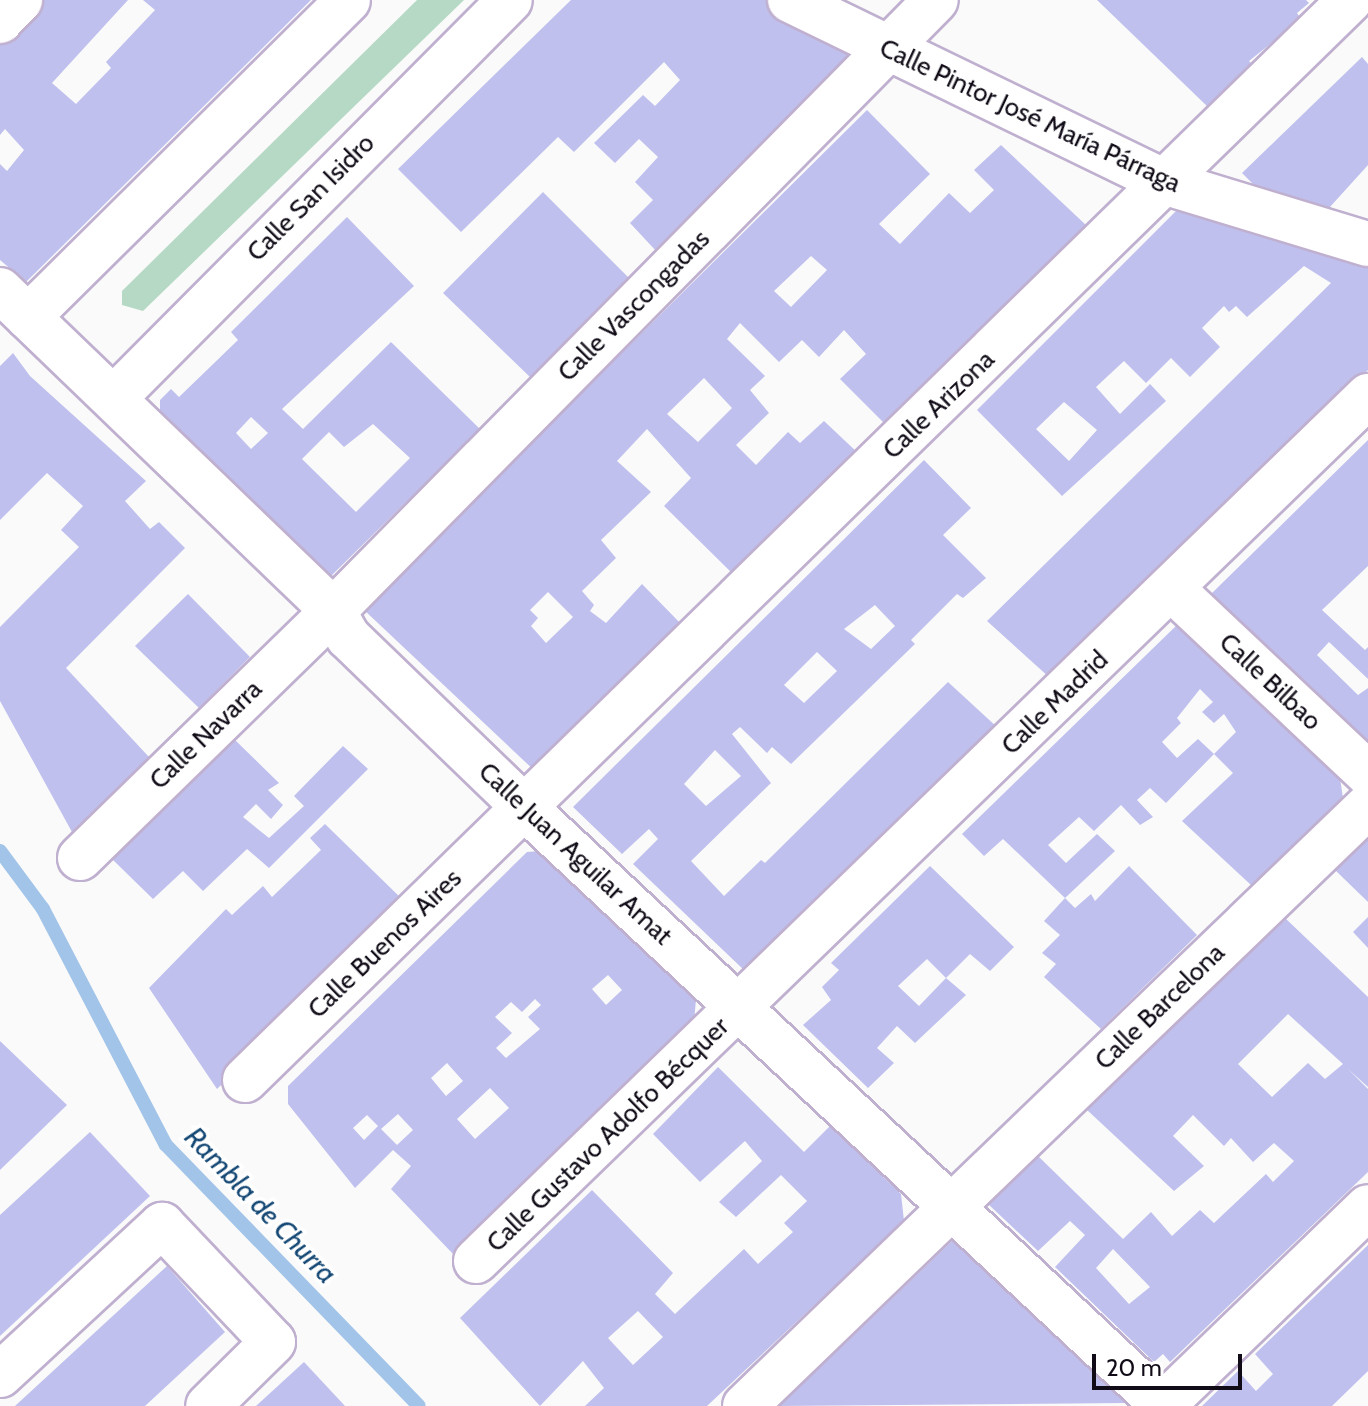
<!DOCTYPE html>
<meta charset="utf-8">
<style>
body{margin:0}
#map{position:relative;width:1368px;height:1406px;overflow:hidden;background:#fafafa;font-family:Cabin,sans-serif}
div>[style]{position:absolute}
.green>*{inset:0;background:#b5d9c4}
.stream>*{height:14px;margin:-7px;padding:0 7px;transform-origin:7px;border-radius:7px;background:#a1c4e8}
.building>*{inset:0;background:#bfc0ed}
.roads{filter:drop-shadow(2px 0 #c0b0d0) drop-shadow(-2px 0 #c0b0d0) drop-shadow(0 2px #c0b0d0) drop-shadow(0 -2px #c0b0d0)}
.minor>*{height:44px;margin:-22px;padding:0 22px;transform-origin:22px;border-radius:22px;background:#fff}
span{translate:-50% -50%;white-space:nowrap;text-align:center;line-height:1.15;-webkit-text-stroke:7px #fff;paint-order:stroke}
.street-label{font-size:26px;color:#100b16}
.water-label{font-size:28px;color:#124673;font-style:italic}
.scale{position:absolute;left:1092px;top:1354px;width:150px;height:36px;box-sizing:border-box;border:4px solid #100b16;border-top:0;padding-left:10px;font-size:24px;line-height:28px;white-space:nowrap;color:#100b16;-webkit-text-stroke:6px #fff;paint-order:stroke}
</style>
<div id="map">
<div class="green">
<div style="clip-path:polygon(417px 0,464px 0,143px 311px,122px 305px,122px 291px)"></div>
</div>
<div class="stream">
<div style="left:0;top:851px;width:72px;rotate:53.4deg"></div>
<div style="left:43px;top:909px;width:266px;rotate:62.5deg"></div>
<div style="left:166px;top:1145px;width:363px;rotate:45.9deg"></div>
</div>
<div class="building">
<div style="clip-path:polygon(36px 0,128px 0,52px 83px,76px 104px,111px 68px,106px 62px,155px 10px,143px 0,311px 0,26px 282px,0 260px,0 164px,7px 171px,24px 150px,5px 129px,0 135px,0 38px)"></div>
<div style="clip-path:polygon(571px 0,769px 0,861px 50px,657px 252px,630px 223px,653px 200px,635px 182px,658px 157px,639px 139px,615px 163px,594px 143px,643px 95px,655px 106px,680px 80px,664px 62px,574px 152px,558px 137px,461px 232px,398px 169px)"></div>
<div style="clip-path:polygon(1097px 0,1306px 0,1309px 3px,1297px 13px,1301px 19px,1249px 61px,1253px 65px,1209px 108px)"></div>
<div style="clip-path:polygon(1362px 57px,1368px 64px,1368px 165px,1320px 218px,1273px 204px,1242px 173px)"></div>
<div style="clip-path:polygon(evenodd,867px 110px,930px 174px,879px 224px,900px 244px,949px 193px,970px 213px,994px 190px,974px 170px,1001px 145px,1087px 226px,886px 425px,840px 379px,866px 354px,844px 330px,819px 357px,802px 340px,779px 362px,740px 323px,727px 339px,765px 376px,750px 390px,769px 413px,736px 445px,756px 465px,788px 432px,800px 443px,824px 421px,859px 454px,736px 577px,664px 506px,691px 478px,647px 429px,617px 461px,651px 492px,601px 540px,616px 558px,582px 591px,594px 605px,590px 611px,606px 623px,642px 584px,684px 627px,537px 773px,363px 609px,867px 110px,811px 256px,827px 270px,791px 307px,774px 291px,811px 256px,867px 110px,704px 378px,732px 408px,698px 442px,667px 414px,704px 378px,867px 110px,548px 592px,573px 617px,546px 643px,531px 626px,538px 618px,530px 610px,548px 592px)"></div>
<div style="clip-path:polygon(543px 192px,630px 279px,531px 378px,443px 293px)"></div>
<div style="clip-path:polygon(evenodd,1185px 202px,1368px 256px,1368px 370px,1050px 678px,987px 621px,1331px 283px,1304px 266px,1247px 317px,1236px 306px,1229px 312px,1224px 306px,1202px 328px,1220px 347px,1190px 377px,1171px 358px,1146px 383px,1124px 361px,1096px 387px,1120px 414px,1150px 384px,1166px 401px,1062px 496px,977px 410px,1185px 202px,1064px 402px,1097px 430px,1069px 461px,1036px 429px,1064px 402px)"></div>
<div style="clip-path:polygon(evenodd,347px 217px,414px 286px,282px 409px,303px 429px,391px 342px,480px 429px,330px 577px,160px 416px,160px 400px,171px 389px,179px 397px,238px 340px,231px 332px,347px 217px,251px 417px,268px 433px,251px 449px,236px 433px,251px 417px,347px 217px,373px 424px,410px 458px,356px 512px,302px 459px,329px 432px,344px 447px,373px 424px)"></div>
<div style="clip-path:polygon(13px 353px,30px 376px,146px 481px,125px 501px,150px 529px,159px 522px,185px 548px,66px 668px,149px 757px,72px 832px,0 701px,0 627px,79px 547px,61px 530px,83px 506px,47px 473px,0 520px,0 366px)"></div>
<div style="clip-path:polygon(1368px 440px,1368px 566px,1322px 610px,1365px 650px,1368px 647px,1368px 679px,1329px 642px,1317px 655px,1358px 695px,1368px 688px,1368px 744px,1210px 595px)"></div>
<div style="clip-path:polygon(evenodd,924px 460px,971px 508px,943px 535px,986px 578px,963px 598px,957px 594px,911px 640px,915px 644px,791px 764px,772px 747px,767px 753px,740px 727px,732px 734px,771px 783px,691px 861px,724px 896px,761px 860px,765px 863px,948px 682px,998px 728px,746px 972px,633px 864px,658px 839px,649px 829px,622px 854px,573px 807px,924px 460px,875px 605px,895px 626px,871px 649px,844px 629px,875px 605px,924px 460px,817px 652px,837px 671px,804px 703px,784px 685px,817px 652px,924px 460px,715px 750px,741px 776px,706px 806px,684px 784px,715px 750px)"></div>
<div style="clip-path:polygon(188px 594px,250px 657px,199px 708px,135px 646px)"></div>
<div style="clip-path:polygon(1178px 624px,1340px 778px,1343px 798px,1251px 885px,1182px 821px,1233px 773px,1214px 754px,1236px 732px,1224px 714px,1214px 723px,1202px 712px,1213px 702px,1200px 689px,1177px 718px,1181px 723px,1162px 742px,1177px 758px,1198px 739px,1214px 754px,1166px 803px,1150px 788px,1137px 800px,1153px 817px,1140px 825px,1121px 805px,1094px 831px,1079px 817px,1048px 845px,1066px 863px,1097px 834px,1115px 851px,1065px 898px,1075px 908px,1091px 894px,1095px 901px,1129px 866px,1197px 935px,1101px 1029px,1044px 977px,1056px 964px,1042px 953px,1060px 935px,1044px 921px,1065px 898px,1003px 839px,984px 856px,962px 834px)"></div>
<div style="clip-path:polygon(233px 738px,279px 783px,268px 790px,283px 805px,271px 819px,256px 804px,243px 817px,269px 838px,304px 806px,294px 796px,343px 746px,368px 769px,269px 868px,247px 849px,203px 891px,183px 871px,153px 899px,111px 858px)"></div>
<div style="clip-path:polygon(325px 824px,405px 902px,217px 1089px,149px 988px,226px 909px,232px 915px,263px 886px,272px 897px,321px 850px,310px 838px)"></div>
<div style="clip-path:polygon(1368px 837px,1368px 902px,1335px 870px)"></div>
<div style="clip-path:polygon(evenodd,540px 851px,696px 999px,694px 1023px,453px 1254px,391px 1189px,411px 1166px,393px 1150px,355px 1188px,288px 1104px,288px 1086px,527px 852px,540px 851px,608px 975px,622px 990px,606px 1005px,592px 989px,608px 975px,540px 851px,535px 999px,541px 1005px,528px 1017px,540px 1029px,506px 1058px,496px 1048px,512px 1033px,495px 1017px,511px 1002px,522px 1012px,535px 999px,540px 851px,447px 1063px,463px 1081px,446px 1096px,431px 1078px,447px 1063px,540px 851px,490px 1088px,509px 1108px,475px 1139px,457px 1119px,490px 1088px,540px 851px,398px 1114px,413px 1130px,397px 1145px,381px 1129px,398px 1114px,540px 851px,367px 1115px,378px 1126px,364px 1140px,353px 1128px,367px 1115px)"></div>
<div style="clip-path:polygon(evenodd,930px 866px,1014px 947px,990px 971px,970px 954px,946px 978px,966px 995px,915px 1043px,897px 1026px,877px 1048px,894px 1063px,868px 1088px,803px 1025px,831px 1000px,822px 987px,839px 970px,831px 963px,930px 866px,927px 959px,946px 978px,919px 1006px,898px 986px,927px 959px)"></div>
<div style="clip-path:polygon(1368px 917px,1368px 948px,1353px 932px)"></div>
<div style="clip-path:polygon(evenodd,1285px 918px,1368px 997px,1368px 1087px,1348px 1069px,1368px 1089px,1368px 1172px,1170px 1362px,1163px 1354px,1154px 1362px,1055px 1267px,1085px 1235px,1070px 1221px,1038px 1251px,987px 1203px,1038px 1156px,1123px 1239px,1151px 1212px,1172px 1236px,1200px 1210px,1214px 1223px,1266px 1174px,1273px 1182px,1294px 1161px,1274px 1143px,1253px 1162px,1231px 1138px,1224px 1146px,1193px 1115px,1173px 1136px,1204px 1166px,1174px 1191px,1086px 1109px,1285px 918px,1288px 1014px,1343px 1064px,1325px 1079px,1308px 1063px,1272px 1097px,1238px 1064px,1288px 1014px,1285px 918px,1113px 1249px,1150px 1287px,1129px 1304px,1096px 1268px,1113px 1249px)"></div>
<div style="clip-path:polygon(0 1041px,67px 1105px,0 1170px)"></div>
<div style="clip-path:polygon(evenodd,718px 1067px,804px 1152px,830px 1126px,901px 1194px,904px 1221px,707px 1406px,585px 1406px,604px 1388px,583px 1361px,540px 1406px,460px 1318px,592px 1190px,673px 1273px,655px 1294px,675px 1314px,744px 1249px,758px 1264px,793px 1232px,784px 1223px,807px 1201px,781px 1175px,736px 1217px,719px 1202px,762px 1161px,745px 1141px,700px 1182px,653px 1134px,718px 1067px,638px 1311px,663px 1337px,633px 1365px,608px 1338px,638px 1311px)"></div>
<div style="clip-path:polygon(90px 1132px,150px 1196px,0 1336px,0 1215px)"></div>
<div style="clip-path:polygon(953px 1240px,1126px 1403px,778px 1406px,809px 1378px)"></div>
<div style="clip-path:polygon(1368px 1245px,1368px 1371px,1332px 1406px,1202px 1406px,1238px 1371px,1256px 1391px,1273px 1374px,1255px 1354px)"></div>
<div style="clip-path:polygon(167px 1266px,225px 1332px,145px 1406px,15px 1406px)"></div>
<div style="clip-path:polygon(304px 1362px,345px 1406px,256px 1406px)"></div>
</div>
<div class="roads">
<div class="minor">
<div style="left:790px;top:0;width:419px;rotate:25.9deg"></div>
<div style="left:1167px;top:183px;width:210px;rotate:16.9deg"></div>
<div style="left:0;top:21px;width:29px;rotate:-46deg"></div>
<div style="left:0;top:290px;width:463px;rotate:43.9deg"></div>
<div style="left:333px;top:611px;width:30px;rotate:60deg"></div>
<div style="left:348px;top:637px;width:246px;rotate:44deg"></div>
<div style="left:525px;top:808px;width:875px;rotate:43.1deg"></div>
<div style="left:28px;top:317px;width:450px;rotate:-44.7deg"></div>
<div style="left:114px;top:398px;width:561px;rotate:-45.14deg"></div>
<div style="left:1172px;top:589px;width:270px;rotate:43.3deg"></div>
<div style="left:80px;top:858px;width:354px;rotate:-44.3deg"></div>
<div style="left:333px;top:611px;width:858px;rotate:-45.38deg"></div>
<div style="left:245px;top:1080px;width:1545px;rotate:-44.34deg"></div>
<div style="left:476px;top:1261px;width:1243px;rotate:-44.12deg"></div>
<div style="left:0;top:1375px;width:221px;rotate:-42.8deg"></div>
<div style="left:162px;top:1225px;width:161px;rotate:46.5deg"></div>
<div style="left:273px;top:1342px;width:91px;rotate:135.4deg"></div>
<div style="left:745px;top:1406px;width:865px;rotate:-43.92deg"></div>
<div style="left:1162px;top:1406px;width:286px;rotate:-44deg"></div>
</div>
</div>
<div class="street-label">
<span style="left:1030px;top:116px;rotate:25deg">Calle Pintor José María Párraga</span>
<span style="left:311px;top:198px;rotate:-45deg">Calle San Isidro</span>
<span style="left:634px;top:306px;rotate:-45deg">Calle Vascongadas</span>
<span style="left:939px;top:405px;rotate:-44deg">Calle Arizona</span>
<span style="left:1270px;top:682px;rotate:43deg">Calle Bilbao</span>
<span style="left:1055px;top:703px;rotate:-44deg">Calle Madrid</span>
<span style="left:206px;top:735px;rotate:-44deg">Calle Navarra</span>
<span style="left:575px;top:854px;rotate:43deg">Calle Juan Aguilar Amat</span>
<span style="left:385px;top:944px;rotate:-44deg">Calle Buenos Aires</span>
<span style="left:1160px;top:1007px;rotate:-44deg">Calle Barcelona</span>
<span style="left:608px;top:1135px;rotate:-44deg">Calle Gustavo Adolfo Bécquer</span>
</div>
<div class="water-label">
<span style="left:261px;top:1205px;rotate:46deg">Rambla de Churra</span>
</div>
<div class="scale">20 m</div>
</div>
